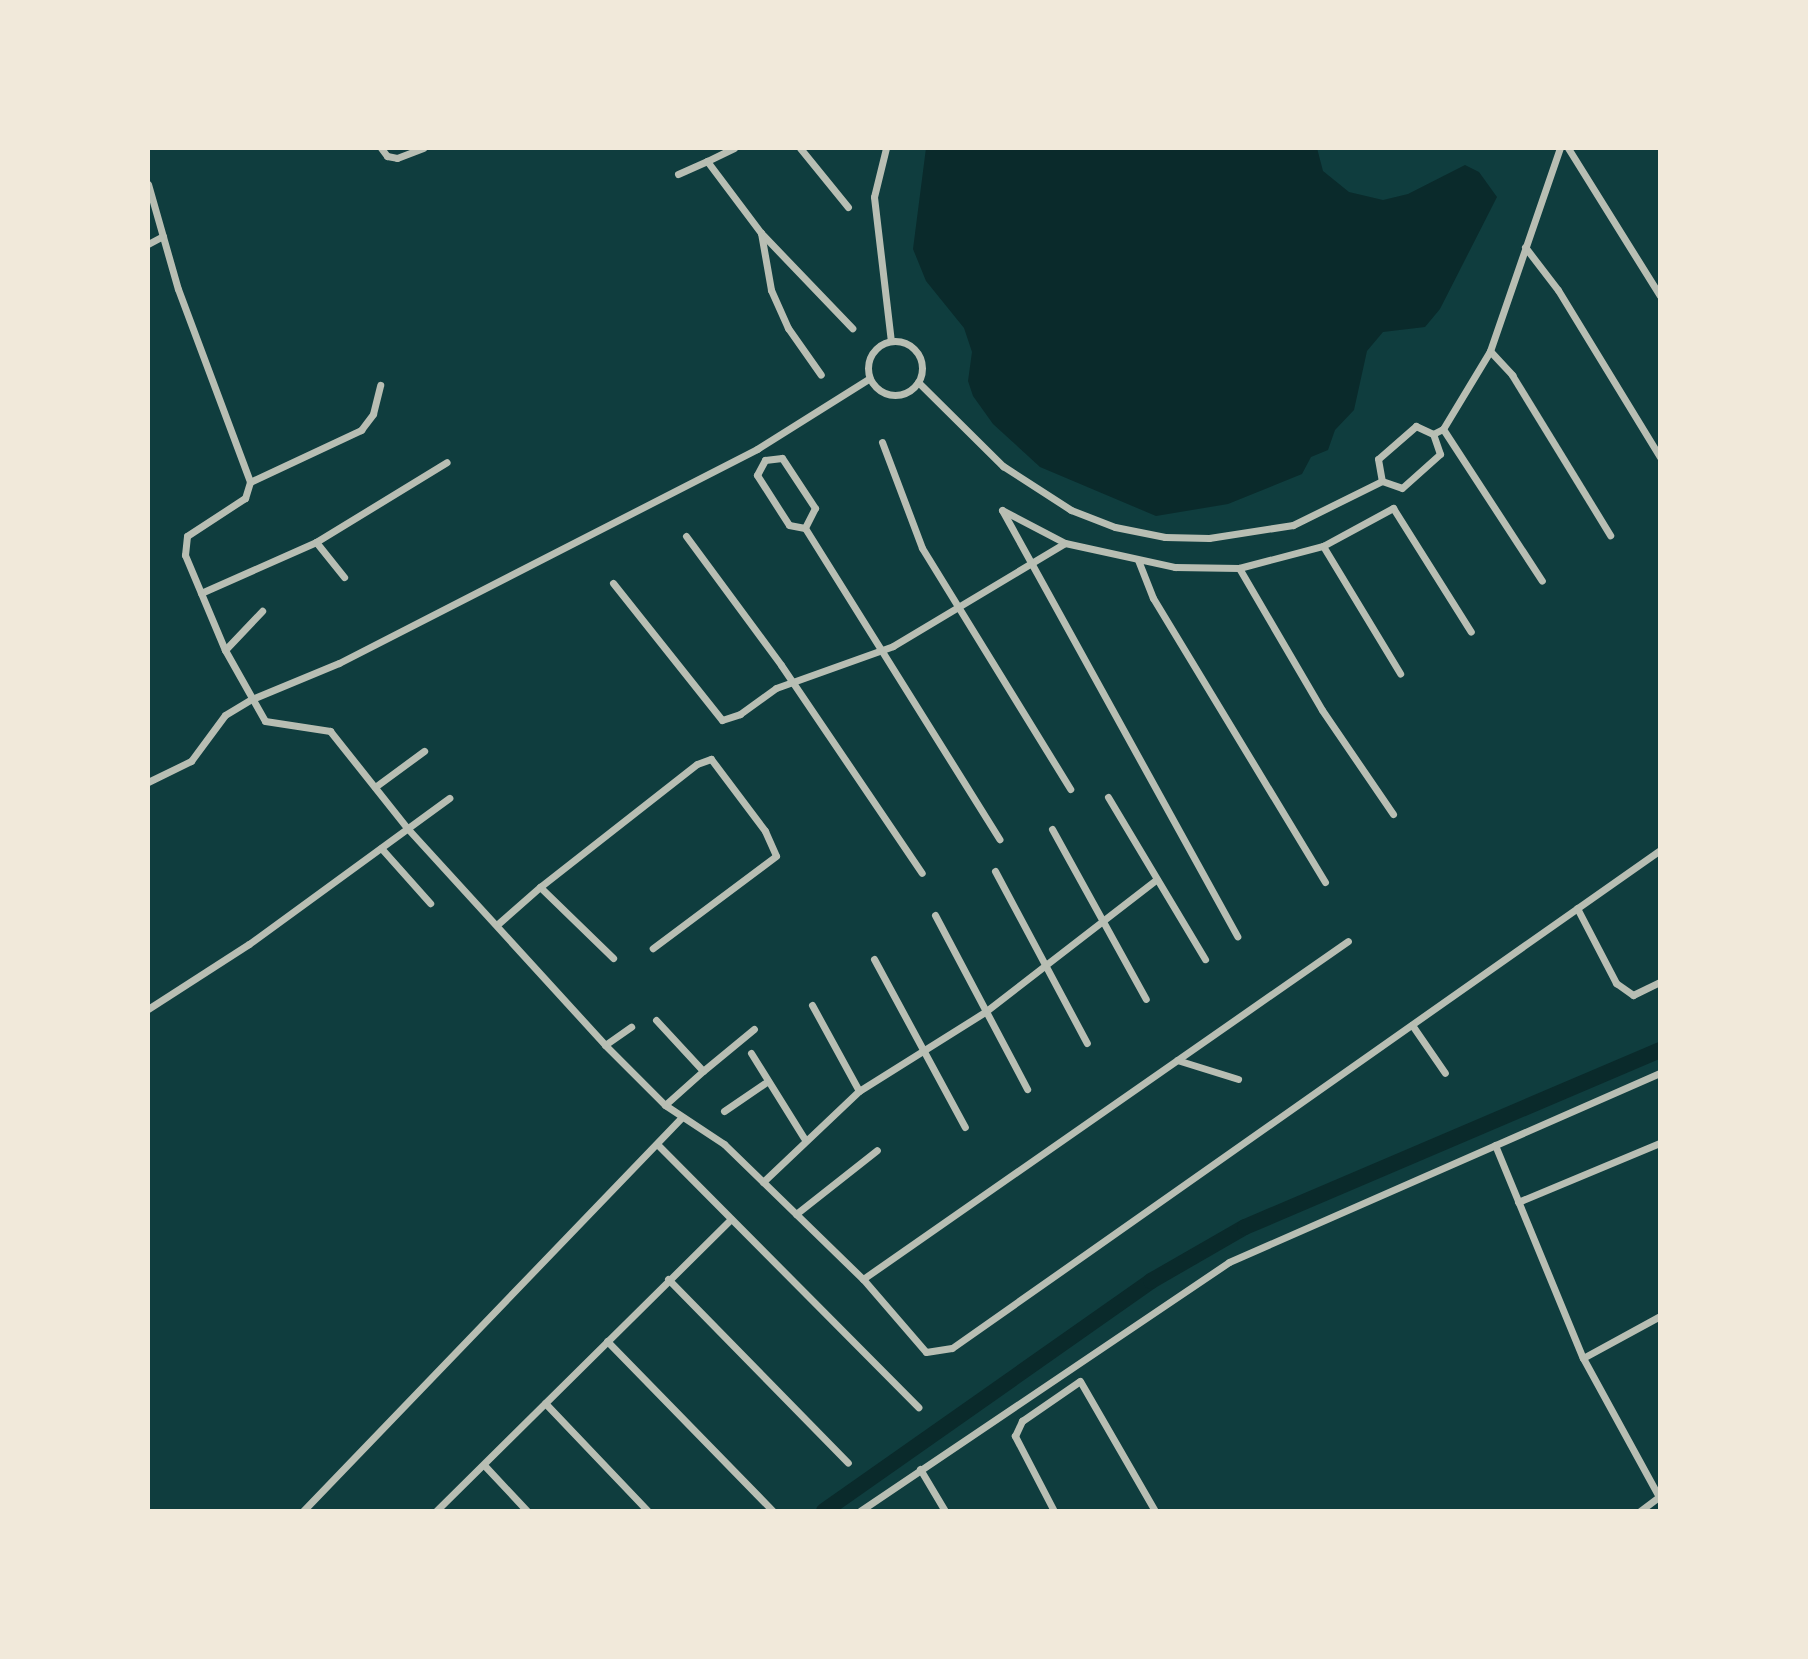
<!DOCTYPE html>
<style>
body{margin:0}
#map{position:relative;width:1808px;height:1659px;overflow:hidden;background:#0f3d3e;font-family:Raleway,sans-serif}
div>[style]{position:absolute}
.water>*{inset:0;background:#0a2a2b}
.canal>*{height:16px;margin:-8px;padding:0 8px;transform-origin:8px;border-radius:8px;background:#0a2a2b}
.minor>*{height:7px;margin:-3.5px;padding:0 3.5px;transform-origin:3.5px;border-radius:3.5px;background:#b8beb3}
.minor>.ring{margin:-3.5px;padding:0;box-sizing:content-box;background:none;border:7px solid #b8beb3;border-radius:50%}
span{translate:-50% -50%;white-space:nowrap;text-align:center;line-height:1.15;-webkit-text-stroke:8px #f1e9da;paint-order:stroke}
.frame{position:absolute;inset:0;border:150px solid #f1e9da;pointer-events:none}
</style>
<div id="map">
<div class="water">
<div style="clip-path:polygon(926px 148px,1317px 148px,1323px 171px,1349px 192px,1383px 200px,1408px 194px,1465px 165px,1479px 172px,1497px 197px,1440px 309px,1425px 327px,1383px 332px,1367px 351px,1354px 410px,1335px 430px,1328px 450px,1311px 457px,1302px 474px,1228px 504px,1156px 516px,1040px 467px,993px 424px,973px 396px,968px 381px,972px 352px,964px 328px,926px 281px,913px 249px)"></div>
</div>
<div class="canal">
<div style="left:824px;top:1511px;width:400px;rotate:-35.1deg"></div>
<div style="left:1151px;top:1281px;width:108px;rotate:-29.9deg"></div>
<div style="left:1245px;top:1227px;width:451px;rotate:-23.1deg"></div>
</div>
<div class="minor">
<div style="left:381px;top:148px;width:10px;rotate:53deg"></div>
<div style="left:387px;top:156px;width:10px;rotate:11deg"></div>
<div style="left:397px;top:158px;width:28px;rotate:-21deg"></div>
<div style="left:734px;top:148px;width:30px;rotate:154deg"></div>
<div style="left:707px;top:161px;width:90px;rotate:53.1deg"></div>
<div style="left:761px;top:233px;width:132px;rotate:46.2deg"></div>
<div style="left:800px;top:148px;width:76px;rotate:50.9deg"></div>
<div style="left:886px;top:148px;width:50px;rotate:103.8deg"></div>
<div style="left:874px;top:197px;width:145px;rotate:83.3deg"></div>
<div style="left:1568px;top:148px;width:174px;rotate:58.1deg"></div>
<div style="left:678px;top:174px;width:32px;rotate:-24deg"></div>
<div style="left:148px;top:184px;width:109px;rotate:74.1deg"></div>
<div style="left:178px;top:289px;width:206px;rotate:69.5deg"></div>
<div style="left:250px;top:482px;width:17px;rotate:107deg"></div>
<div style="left:245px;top:498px;width:69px;rotate:146.8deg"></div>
<div style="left:187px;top:536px;width:19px;rotate:96deg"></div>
<div style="left:185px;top:555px;width:103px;rotate:67.2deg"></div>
<div style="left:225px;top:650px;width:81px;rotate:60.6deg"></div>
<div style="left:265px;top:721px;width:66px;rotate:8.7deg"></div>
<div style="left:330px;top:731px;width:125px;rotate:51.5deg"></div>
<div style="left:408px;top:829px;width:292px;rotate:47.6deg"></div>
<div style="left:605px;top:1045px;width:85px;rotate:45deg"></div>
<div style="left:665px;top:1105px;width:71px;rotate:33.5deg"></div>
<div style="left:724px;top:1144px;width:194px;rotate:44.2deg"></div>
<div style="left:863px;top:1279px;width:96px;rotate:49.2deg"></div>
<div style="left:926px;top:1352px;width:26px;rotate:-9deg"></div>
<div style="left:952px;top:1348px;width:866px;rotate:-35.12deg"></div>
<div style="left:761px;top:233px;width:58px;rotate:80deg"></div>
<div style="left:771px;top:290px;width:42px;rotate:65.9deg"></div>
<div style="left:788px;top:328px;width:57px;rotate:54.9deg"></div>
<div style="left:148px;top:244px;width:17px;rotate:-28deg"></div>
<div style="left:1525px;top:247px;width:54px;rotate:52.5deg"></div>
<div style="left:1558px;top:290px;width:196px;rotate:58.6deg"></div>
<div class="ring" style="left:868px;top:341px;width:47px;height:47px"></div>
<div style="left:1490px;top:351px;width:33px;rotate:47deg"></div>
<div style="left:1512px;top:375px;width:188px;rotate:58.5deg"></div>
<div style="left:918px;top:382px;width:120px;rotate:44.7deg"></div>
<div style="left:1003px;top:466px;width:81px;rotate:32.9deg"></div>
<div style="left:1071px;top:510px;width:47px;rotate:21.1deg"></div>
<div style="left:1115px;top:527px;width:51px;rotate:11.3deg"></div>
<div style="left:1165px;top:537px;width:44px;rotate:1.3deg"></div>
<div style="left:1209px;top:538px;width:85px;rotate:-8.8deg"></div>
<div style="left:1293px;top:525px;width:99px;rotate:-26.3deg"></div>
<div style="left:1382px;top:481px;width:21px;rotate:19deg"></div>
<div style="left:1402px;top:488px;width:51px;rotate:-41.8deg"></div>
<div style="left:1440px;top:454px;width:21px;rotate:-109deg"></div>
<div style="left:1433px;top:434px;width:19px;rotate:-155deg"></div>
<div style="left:1416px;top:426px;width:50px;rotate:139deg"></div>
<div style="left:1378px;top:459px;width:22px;rotate:80deg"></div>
<div style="left:1443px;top:429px;width:181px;rotate:56.9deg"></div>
<div style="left:1433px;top:434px;width:11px;rotate:-27deg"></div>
<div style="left:1443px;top:429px;width:91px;rotate:-58.9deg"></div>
<div style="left:1490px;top:351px;width:215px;rotate:-71deg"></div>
<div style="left:882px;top:442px;width:113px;rotate:69.3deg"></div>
<div style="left:922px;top:548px;width:283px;rotate:58.4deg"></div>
<div style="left:765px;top:460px;width:17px;rotate:118deg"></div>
<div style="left:757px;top:475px;width:59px;rotate:57.4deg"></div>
<div style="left:789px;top:525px;width:16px;rotate:11deg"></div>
<div style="left:805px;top:528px;width:367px;rotate:58deg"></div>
<div style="left:765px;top:460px;width:17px;rotate:-7deg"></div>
<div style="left:782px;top:458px;width:60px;rotate:56.6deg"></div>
<div style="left:815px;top:508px;width:22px;rotate:117deg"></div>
<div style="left:250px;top:482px;width:123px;rotate:-25.1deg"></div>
<div style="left:361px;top:430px;width:20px;rotate:-53deg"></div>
<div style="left:373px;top:414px;width:30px;rotate:-76deg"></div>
<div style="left:686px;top:536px;width:160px;rotate:53.6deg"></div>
<div style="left:781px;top:665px;width:251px;rotate:55.9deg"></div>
<div style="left:316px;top:542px;width:45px;rotate:51.3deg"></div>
<div style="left:1065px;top:543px;width:71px;rotate:-152.4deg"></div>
<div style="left:1002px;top:510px;width:487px;rotate:61.1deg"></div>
<div style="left:1323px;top:546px;width:149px;rotate:58.8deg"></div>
<div style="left:1138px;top:560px;width:41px;rotate:68.5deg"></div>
<div style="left:1153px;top:598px;width:332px;rotate:58.8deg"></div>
<div style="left:1239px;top:568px;width:164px;rotate:59.7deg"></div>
<div style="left:1322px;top:710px;width:126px;rotate:55.7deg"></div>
<div style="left:613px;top:583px;width:175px;rotate:51.5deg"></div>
<div style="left:722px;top:720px;width:19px;rotate:-18deg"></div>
<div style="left:740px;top:714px;width:44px;rotate:-35.8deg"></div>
<div style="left:776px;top:688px;width:124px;rotate:-19.7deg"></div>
<div style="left:893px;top:646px;width:200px;rotate:-30.9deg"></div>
<div style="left:1065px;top:543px;width:113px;rotate:12.3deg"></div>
<div style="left:1175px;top:567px;width:64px;rotate:0.9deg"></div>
<div style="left:1239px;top:568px;width:87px;rotate:-14.7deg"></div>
<div style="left:1323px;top:546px;width:80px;rotate:-28.5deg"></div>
<div style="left:1393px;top:508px;width:146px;rotate:57.8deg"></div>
<div style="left:201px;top:593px;width:126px;rotate:-23.9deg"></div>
<div style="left:316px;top:542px;width:153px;rotate:-31.4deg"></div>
<div style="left:225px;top:650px;width:54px;rotate:-46.5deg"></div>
<div style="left:148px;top:782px;width:48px;rotate:-26deg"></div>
<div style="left:191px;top:761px;width:57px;rotate:-53.5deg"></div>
<div style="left:225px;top:715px;width:31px;rotate:-31deg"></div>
<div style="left:252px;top:699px;width:94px;rotate:-22.5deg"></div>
<div style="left:339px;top:663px;width:470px;rotate:-27.1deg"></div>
<div style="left:757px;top:449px;width:133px;rotate:-32.1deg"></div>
<div style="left:375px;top:787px;width:61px;rotate:-36.3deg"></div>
<div style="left:1108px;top:797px;width:189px;rotate:59.1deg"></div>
<div style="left:1052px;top:829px;width:194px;rotate:61.1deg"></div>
<div style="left:381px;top:848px;width:74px;rotate:48.3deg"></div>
<div style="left:995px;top:871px;width:195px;rotate:61.9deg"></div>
<div style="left:540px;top:887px;width:199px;rotate:-38.1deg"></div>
<div style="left:697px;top:764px;width:15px;rotate:-20deg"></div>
<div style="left:711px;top:759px;width:90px;rotate:53.1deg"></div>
<div style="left:765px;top:831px;width:27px;rotate:66deg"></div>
<div style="left:776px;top:856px;width:154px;rotate:143.2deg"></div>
<div style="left:1577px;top:908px;width:85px;rotate:62.5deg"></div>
<div style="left:1616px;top:983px;width:21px;rotate:35deg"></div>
<div style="left:1633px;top:995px;width:30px;rotate:-26deg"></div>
<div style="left:935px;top:915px;width:197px;rotate:62.1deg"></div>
<div style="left:499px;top:923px;width:55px;rotate:-41.3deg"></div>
<div style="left:540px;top:887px;width:102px;rotate:44.2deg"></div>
<div style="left:874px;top:959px;width:191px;rotate:61.6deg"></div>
<div style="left:812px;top:1005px;width:98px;rotate:61.3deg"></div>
<div style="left:148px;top:1009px;width:120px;rotate:-32.8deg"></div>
<div style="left:249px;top:944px;width:248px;rotate:-36.1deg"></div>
<div style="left:656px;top:1020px;width:69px;rotate:47.3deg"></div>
<div style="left:703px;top:1071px;width:51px;rotate:138.2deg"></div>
<div style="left:1412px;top:1025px;width:58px;rotate:55.5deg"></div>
<div style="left:605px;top:1045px;width:32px;rotate:-35deg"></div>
<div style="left:751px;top:1053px;width:100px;rotate:58.1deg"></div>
<div style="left:1177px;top:1060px;width:64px;rotate:17.3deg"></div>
<div style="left:703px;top:1071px;width:66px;rotate:-39.5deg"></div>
<div style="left:724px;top:1111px;width:53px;rotate:-34.3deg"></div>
<div style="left:657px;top:1144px;width:371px;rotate:45.2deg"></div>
<div style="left:1495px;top:1145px;width:230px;rotate:67.6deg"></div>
<div style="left:1583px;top:1358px;width:158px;rotate:61.3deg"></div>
<div style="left:763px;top:1182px;width:132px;rotate:-43.5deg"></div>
<div style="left:859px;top:1091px;width:149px;rotate:-32.1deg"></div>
<div style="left:985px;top:1012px;width:217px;rotate:-37.7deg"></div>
<div style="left:1518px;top:1202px;width:154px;rotate:-22.6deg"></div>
<div style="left:796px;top:1214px;width:103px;rotate:-38.3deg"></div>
<div style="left:668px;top:1279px;width:257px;rotate:45.6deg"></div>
<div style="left:863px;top:1279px;width:591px;rotate:-34.87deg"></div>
<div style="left:607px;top:1341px;width:238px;rotate:45.7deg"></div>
<div style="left:1583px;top:1358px;width:88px;rotate:-28.6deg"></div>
<div style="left:545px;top:1403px;width:149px;rotate:46.4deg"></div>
<div style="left:484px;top:1465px;width:63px;rotate:46.9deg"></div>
<div style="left:920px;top:1469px;width:49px;rotate:59.2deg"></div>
<div style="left:303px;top:1511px;width:545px;rotate:-46.11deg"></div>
<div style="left:436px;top:1511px;width:415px;rotate:-44.7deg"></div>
<div style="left:860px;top:1511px;width:445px;rotate:-34deg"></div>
<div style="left:1229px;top:1262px;width:471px;rotate:-23.7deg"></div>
<div style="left:1054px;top:1511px;width:85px;rotate:-117.5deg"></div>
<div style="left:1015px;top:1436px;width:17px;rotate:-65deg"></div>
<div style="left:1022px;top:1421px;width:70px;rotate:-34.6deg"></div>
<div style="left:1080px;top:1381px;width:150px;rotate:60deg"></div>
<div style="left:1640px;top:1511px;width:25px;rotate:-37deg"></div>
</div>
<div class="frame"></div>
</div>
